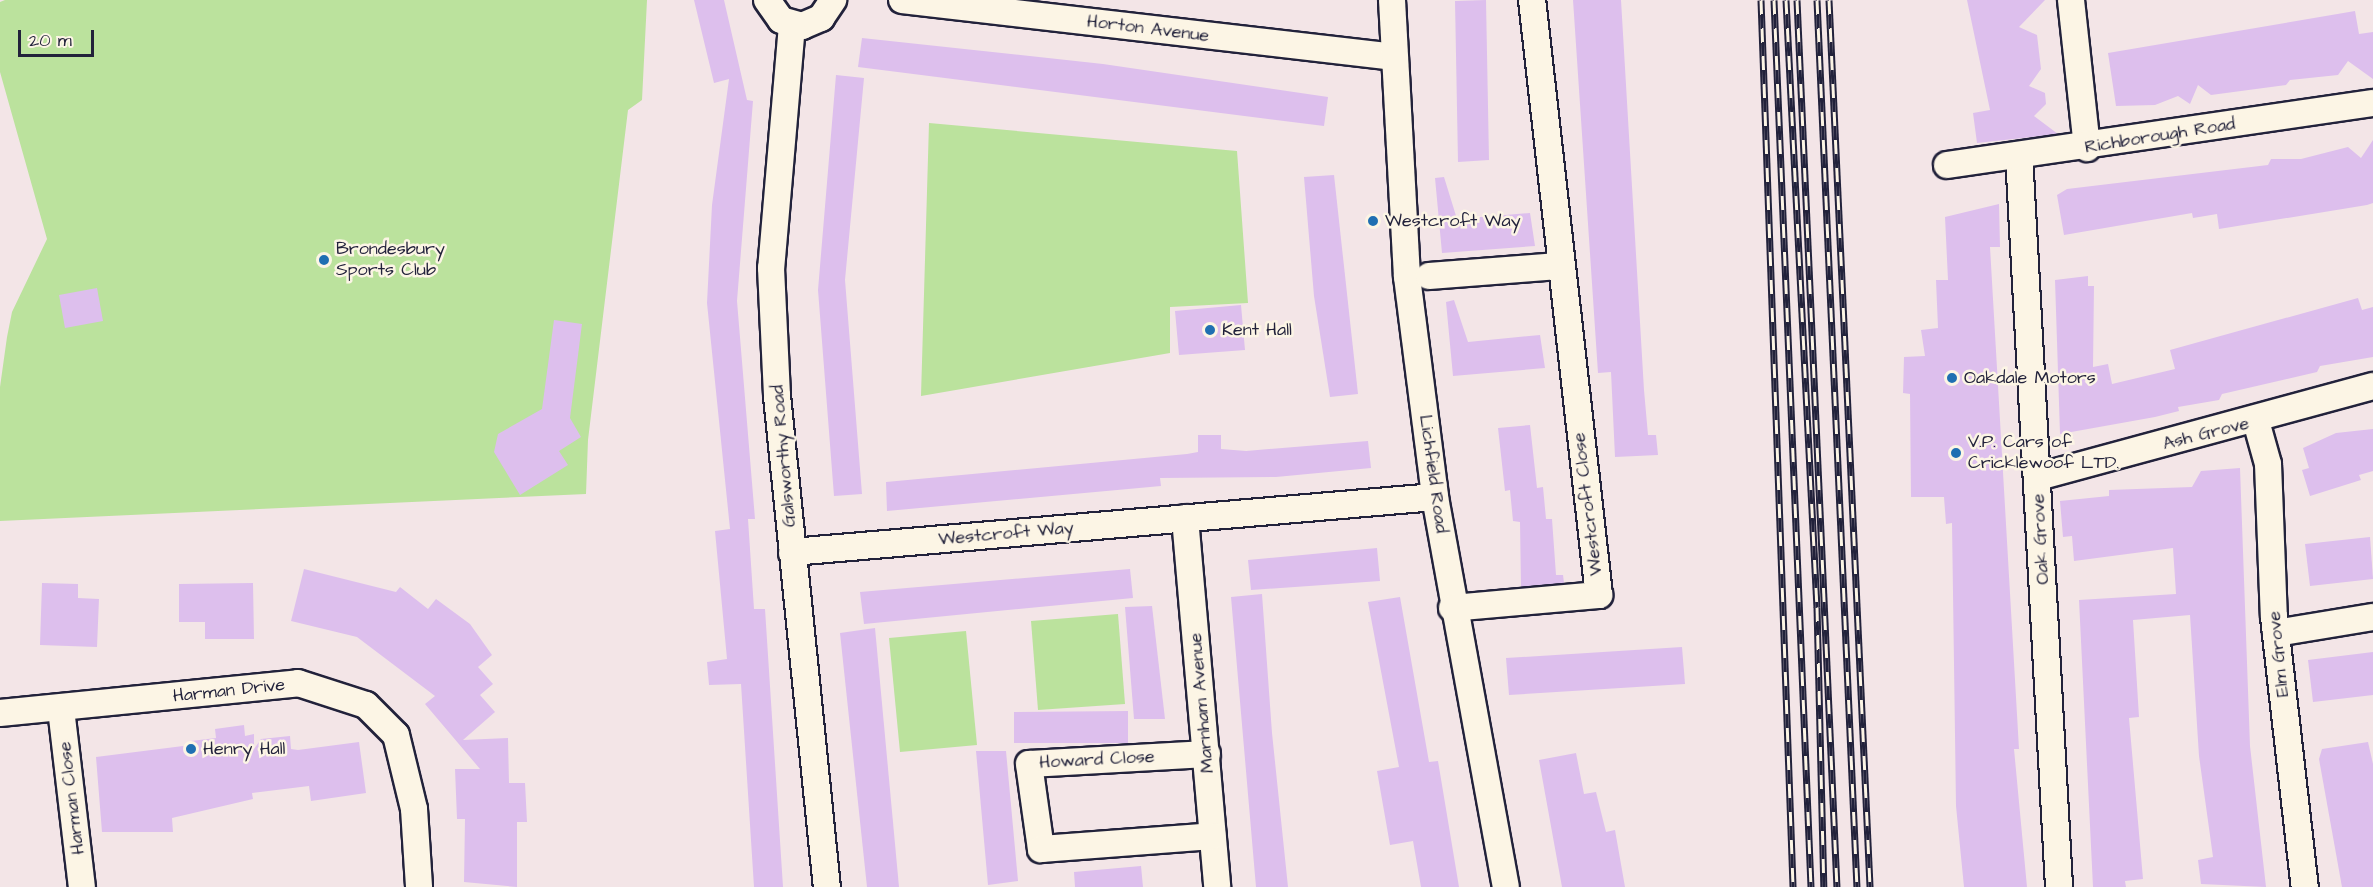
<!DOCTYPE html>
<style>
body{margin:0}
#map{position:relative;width:2373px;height:887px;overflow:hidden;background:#f3e5e7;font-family:"Architects Daughter",sans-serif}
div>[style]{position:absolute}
.green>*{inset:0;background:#bbe29d}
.building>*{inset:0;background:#ddbfed}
.roads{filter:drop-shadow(2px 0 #22223b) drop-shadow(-2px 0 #22223b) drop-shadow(0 2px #22223b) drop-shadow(0 -2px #22223b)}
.minor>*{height:26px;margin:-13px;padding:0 13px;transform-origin:13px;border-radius:13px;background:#fcf5e5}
.rail>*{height:7px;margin-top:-3.5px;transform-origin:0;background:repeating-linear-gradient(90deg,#fcf5e5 0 14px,#22223b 0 28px);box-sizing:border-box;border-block:2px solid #22223b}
.dots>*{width:16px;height:16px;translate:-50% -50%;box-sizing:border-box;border:3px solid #fcf5e5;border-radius:50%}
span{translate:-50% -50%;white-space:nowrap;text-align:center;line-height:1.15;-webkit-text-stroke:5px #fcf5e5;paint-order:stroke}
.street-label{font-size:18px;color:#22223b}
.poi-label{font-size:18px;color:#22223b}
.left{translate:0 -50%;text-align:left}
.scale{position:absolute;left:18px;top:30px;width:76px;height:27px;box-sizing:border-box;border:3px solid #22223b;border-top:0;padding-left:8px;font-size:18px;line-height:21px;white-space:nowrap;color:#22223b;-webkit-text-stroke:4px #fcf5e5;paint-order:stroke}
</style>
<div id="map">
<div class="green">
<div style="clip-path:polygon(5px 0,647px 0,642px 100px,628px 110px,588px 440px,586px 494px,0 521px,0 387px,7px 337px,12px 312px,47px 239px,0 72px,0 2px)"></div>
<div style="clip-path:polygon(929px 123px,1237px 151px,1248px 303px,1170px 307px,1170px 353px,921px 396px)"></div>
<div style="clip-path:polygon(1118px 614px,1125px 704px,1038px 710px,1031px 621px)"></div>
<div style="clip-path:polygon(966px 631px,977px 745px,900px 752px,889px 638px)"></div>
</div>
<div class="building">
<div style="clip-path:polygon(694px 0,724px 0,747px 100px,753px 101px,737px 301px,755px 519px,748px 519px,754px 609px,765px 609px,783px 887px,754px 887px,741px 684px,709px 685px,707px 662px,727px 659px,715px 531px,730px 529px,707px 303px,712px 205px,729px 79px,714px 83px)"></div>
<div style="clip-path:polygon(1486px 0,1489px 160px,1458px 162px,1455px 1px)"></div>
<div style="clip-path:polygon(1573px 0,1621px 0,1644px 390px,1648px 435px,1656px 435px,1658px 455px,1615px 457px,1611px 372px,1598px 373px)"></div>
<div style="clip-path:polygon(1967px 0,2045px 0,2019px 27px,2037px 35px,2041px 69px,2029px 86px,2045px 93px,2046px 104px,2034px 116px,2058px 134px,1977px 143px,1973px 113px,1990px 110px)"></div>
<div style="clip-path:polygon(2355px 11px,2359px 34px,2373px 32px,2373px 79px,2348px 61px,2338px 75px,2290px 80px,2286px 85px,2211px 95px,2198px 85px,2190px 104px,2178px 96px,2155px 105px,2116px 106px,2108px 53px)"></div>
<div style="clip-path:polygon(862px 38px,1103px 64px,1328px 97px,1324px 126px,858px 67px)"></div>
<div style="clip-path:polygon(836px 75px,864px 78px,845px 280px,862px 494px,834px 496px,818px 290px)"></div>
<div style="clip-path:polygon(2373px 140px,2373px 203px,2367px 205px,2219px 229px,2217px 214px,2193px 218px,2192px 213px,2064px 235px,2057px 195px,2067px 189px,2268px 165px,2271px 159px,2301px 159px,2348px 147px,2361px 158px)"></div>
<div style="clip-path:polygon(1334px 175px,1358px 394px,1330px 397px,1314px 296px,1304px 177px)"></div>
<div style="clip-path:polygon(1444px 177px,1457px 219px,1530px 213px,1535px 246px,1442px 253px,1435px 178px)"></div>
<div style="clip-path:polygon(1999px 204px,2000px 247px,1990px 247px,2019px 749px,2014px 749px,2027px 887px,1964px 887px,1956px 806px,1952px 523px,1946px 524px,1944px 497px,1911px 497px,1910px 394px,1903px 393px,1904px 357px,1925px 356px,1921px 330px,1938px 328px,1936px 280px,1948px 280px,1945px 217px)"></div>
<div style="clip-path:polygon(2088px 276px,2088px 286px,2094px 286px,2093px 367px,2108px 364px,2112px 384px,2175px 369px,2170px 350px,2358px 298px,2362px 310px,2373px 307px,2373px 357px,2320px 366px,2317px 372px,2222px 394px,2219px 400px,2178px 407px,2179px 411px,2155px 417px,2060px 434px,2055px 280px)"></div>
<div style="clip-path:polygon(97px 288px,103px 321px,65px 328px,59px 295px)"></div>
<div style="clip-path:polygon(1454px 300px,1468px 342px,1540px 335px,1545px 368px,1453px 376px,1446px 302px)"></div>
<div style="clip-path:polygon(1241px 305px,1245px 350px,1179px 355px,1175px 311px)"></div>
<div style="clip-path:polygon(554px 320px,582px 324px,570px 418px,581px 437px,559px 451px,568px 465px,520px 495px,494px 452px,498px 434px,542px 409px)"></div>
<div style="clip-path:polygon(1530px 425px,1537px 488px,1543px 487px,1546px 519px,1552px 519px,1556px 575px,1563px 575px,1564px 583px,1521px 587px,1520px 522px,1513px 521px,1510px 490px,1505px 491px,1498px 428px)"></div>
<div style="clip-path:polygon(2373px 429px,2373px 471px,2359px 475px,2361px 480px,2310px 496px,2302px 470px,2309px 468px,2303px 448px,2336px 433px)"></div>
<div style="clip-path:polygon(1198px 435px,1221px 435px,1221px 449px,1246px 451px,1368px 441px,1371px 468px,1276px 477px,1160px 478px,1161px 486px,887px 511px,886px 482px,1187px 454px,1198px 452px)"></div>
<div style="clip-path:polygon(2240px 468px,2250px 746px,2266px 887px,2201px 884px,2198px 860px,2213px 857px,2199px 756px,2190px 615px,2133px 620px,2139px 717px,2129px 718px,2143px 879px,2125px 881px,2126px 887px,2093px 887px,2079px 600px,2176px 594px,2173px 548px,2074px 561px,2072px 536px,2063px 537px,2060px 501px,2109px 496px,2109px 490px,2192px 487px,2201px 471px)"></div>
<div style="clip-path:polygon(2370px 537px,2373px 579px,2310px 586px,2305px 544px)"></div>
<div style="clip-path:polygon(1377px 548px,1380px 581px,1251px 590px,1248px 560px)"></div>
<div style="clip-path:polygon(304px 569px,396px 592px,400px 587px,428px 609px,436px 599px,470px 624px,492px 655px,478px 667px,493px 684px,480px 695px,495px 712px,463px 740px,508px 738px,509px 783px,525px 783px,527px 822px,517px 822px,517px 887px,464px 882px,465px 819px,457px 819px,455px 769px,480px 769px,425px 704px,435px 696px,357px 637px,291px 621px)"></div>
<div style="clip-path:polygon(1130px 569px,1133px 598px,864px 624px,860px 592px)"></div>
<div style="clip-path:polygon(42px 583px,78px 584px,78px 598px,99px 599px,97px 647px,40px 645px)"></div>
<div style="clip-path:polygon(253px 583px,254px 639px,205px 639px,205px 622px,179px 622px,179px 584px)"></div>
<div style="clip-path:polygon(1262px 594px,1272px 733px,1288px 887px,1256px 887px,1231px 597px)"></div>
<div style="clip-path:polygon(1400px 597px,1429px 762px,1438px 761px,1459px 887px,1421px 887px,1413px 841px,1390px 845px,1377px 771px,1399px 767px,1368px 602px)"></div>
<div style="clip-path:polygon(1152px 606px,1165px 719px,1134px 719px,1125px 607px)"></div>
<div style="clip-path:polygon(875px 628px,899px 887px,867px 887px,840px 633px)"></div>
<div style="clip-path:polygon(1682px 647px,1685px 684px,1509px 695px,1506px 658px)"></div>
<div style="clip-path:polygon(2373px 652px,2373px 695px,2313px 702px,2308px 660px)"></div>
<div style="clip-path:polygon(1128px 711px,1128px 743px,1014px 743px,1014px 712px)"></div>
<div style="clip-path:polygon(244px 725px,245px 736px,254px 734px,254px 749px,261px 739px,290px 736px,291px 749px,298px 750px,359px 742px,366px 793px,311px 801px,309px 786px,252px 793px,253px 799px,172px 818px,173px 832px,102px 832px,96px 757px,191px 745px,191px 741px,216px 738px,215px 729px)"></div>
<div style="clip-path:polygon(2368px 742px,2373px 764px,2373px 887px,2342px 887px,2319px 759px,2322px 749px)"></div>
<div style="clip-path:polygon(976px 751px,1006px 751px,1018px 881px,988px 885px)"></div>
<div style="clip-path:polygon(1576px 753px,1584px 794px,1596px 792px,1606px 832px,1615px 830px,1625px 887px,1562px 887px,1539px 760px)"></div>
<div style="clip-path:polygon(1141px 866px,1143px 887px,1075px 887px,1074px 872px)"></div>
</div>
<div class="roads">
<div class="minor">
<div style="left:767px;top:0;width:24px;rotate:55deg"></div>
<div style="left:781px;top:20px;width:22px;rotate:16deg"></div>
<div style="left:802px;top:26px;width:21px;rotate:-23deg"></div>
<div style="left:821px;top:18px;width:22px;rotate:-56deg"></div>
<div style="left:902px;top:0;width:494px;rotate:6.6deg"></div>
<div style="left:1392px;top:0;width:277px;rotate:86.9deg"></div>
<div style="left:1407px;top:277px;width:222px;rotate:82.7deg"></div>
<div style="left:1435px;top:497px;width:396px;rotate:79.7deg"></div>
<div style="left:2071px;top:0;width:149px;rotate:83.8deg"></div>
<div style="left:792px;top:25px;width:244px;rotate:94.9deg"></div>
<div style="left:771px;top:268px;width:128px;rotate:87.3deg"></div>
<div style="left:777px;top:396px;width:494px;rotate:84.2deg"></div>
<div style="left:2019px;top:155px;width:733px;rotate:86.87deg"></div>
<div style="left:1947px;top:165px;width:430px;rotate:-8.3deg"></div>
<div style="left:1429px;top:276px;width:130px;rotate:-4.4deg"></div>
<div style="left:2256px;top:421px;width:45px;rotate:74.4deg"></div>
<div style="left:2268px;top:464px;width:153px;rotate:87.8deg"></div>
<div style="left:2274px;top:617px;width:272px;rotate:83.5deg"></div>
<div style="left:2038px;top:477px;width:347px;rotate:-15.2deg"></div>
<div style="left:1185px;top:518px;width:370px;rotate:85deg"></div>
<div style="left:792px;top:552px;width:645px;rotate:-4.89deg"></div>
<div style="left:1452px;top:608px;width:148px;rotate:-5.1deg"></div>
<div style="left:1599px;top:595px;width:599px;rotate:-96.42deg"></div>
<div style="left:2276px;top:633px;width:98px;rotate:-9.4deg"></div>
<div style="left:61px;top:709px;width:179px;rotate:83.3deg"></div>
<div style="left:0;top:713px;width:300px;rotate:-5.7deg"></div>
<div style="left:298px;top:683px;width:71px;rotate:17.9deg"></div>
<div style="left:366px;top:705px;width:42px;rotate:45deg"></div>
<div style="left:396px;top:735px;width:76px;rotate:76.3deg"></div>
<div style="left:414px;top:809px;width:78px;rotate:86.3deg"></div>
<div style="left:1207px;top:754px;width:178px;rotate:176.8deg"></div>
<div style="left:1029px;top:764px;width:86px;rotate:82deg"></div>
<div style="left:1041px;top:849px;width:172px;rotate:-4.3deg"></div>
</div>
</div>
<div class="rail">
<div style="left:1761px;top:0;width:888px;rotate:87.93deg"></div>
<div style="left:1774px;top:0;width:888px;rotate:87.61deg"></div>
<div style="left:1786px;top:0;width:608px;rotate:87.08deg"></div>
<div style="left:1817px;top:607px;width:280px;rotate:88.6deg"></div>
<div style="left:1797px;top:0;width:888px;rotate:87.42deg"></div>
<div style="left:1817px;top:0;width:888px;rotate:87.42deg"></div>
<div style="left:1829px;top:0;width:888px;rotate:87.35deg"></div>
</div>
<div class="dots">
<div style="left:1373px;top:221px;background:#1f6fb2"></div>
<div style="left:324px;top:260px;background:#1f6fb2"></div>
<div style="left:1210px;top:330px;background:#1f6fb2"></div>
<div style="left:1952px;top:378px;background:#1f6fb2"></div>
<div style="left:1956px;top:453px;background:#1f6fb2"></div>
<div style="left:191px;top:749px;background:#1f6fb2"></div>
</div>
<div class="street-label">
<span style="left:1148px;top:29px;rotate:7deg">Horton Avenue</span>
<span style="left:2160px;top:136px;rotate:-9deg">Richborough Road</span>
<span style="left:2206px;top:434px;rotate:-14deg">Ash Grove</span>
<span style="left:784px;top:456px;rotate:-95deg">Galsworthy Road</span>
<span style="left:1433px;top:474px;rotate:82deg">Lichfield Road</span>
<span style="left:1588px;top:504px;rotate:-97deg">Westcroft Close</span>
<span style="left:1006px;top:534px;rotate:-5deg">Westcroft Way</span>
<span style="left:2041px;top:539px;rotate:-93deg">Oak Grove</span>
<span style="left:2279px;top:654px;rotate:-96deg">Elm Grove</span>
<span style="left:229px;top:691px;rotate:-6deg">Harman Drive</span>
<span style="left:1202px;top:703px;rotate:-95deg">Marnham Avenue</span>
<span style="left:1097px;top:760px;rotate:-3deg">Howard Close</span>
<span style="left:72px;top:798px;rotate:-97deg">Harman Close</span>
</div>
<div class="poi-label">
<span class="left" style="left:1385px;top:221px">Westcroft Way</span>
<span class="left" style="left:336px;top:260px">Brondesbury<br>Sports Club</span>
<span class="left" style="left:1222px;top:330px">Kent Hall</span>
<span class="left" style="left:1964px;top:378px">Oakdale Motors</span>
<span class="left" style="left:1968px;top:453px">V.P. Cars of<br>Cricklewoof LTD.</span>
<span class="left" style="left:203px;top:749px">Henry Hall</span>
</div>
<div class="scale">20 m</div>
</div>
